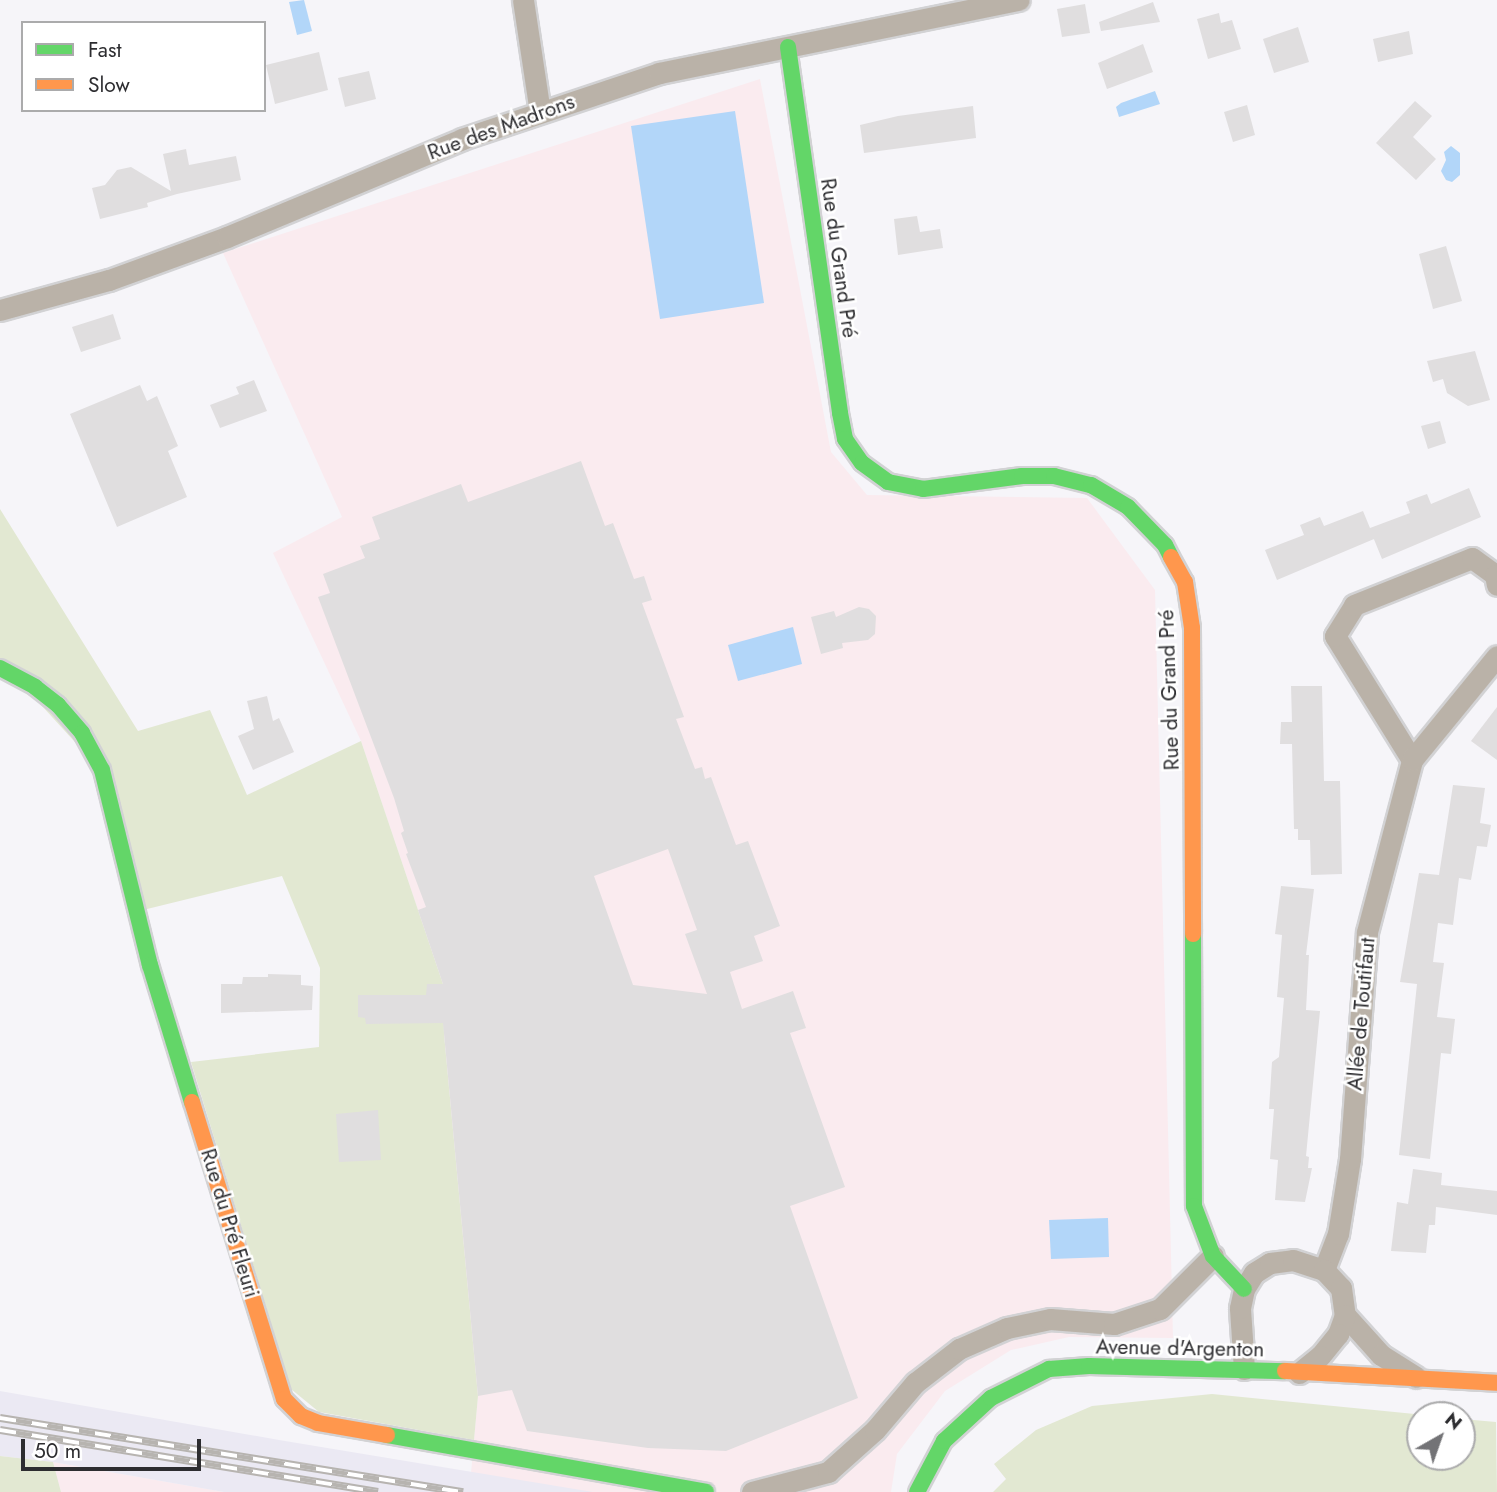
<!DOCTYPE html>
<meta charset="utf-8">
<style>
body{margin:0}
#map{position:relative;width:1497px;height:1492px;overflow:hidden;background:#f6f5f9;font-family:Jost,sans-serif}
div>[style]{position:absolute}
.commercial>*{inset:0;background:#faebef}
.built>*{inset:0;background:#ebe9f3}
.green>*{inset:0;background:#e2e8d2}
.water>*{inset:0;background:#b2d6f9}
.building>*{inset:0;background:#e0dedf}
.roads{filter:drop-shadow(2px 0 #d2d2d4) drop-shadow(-2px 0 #d2d2d4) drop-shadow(0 2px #d2d2d4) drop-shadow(0 -2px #d2d2d4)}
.street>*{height:21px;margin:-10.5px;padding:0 10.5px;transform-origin:10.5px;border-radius:10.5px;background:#bab2a8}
.fast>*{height:16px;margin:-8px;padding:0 8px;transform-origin:8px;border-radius:8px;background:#63d668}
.slow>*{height:16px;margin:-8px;padding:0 8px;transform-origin:8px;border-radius:8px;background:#ff974d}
.rail>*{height:8px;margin-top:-4px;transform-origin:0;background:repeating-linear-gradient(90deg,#fff 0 16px,#b7b4b0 0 32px);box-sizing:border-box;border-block:2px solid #b7b4b0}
span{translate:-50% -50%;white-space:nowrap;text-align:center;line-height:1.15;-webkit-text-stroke:5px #fff;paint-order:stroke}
.street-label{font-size:21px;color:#2d2d30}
.legend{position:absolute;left:21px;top:21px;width:245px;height:91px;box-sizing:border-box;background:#fff;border:2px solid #ababac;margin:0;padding:9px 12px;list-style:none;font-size:21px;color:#2d2d30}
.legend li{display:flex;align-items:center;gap:14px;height:35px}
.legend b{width:35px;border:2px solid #ababac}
.north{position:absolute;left:1406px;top:1401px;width:70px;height:70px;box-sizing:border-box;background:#fff;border:2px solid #ababac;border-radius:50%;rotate:40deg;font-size:19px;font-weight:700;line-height:28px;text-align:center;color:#2d2d30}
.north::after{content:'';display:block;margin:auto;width:24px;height:32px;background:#737376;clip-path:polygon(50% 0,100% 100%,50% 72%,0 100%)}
.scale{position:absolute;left:21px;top:1439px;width:180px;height:32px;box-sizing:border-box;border:4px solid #2d2d30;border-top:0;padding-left:9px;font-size:21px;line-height:24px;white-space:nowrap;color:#2d2d30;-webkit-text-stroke:5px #fff;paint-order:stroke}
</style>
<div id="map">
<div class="commercial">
<div style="clip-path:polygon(760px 79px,831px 452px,867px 495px,1087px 498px,1155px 590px,1173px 1338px,1069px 1337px,1011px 1350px,945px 1391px,897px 1454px,891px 1492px,587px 1492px,471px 1473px,478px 1396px,444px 1034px,443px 984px,361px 741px,273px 553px,342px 517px,223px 253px)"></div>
<div style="clip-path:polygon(53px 1462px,224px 1492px,61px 1492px)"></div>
</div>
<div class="built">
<div style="clip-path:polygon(0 1391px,279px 1440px,593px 1492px,224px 1492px,53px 1462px,0 1456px)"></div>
</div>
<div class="green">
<div style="clip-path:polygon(0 509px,138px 731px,210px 710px,247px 795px,361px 741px,443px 984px,444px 1034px,478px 1396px,474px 1440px,319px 1412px,291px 1389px,191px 1062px,319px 1047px,320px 968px,282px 876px,143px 910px,116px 787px,0 660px)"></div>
<div style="clip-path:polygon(1212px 1394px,1425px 1415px,1420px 1415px,1420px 1457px,1462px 1457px,1462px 1419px,1496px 1422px,1497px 1492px,993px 1492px,1006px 1479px,994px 1464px,1036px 1430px,1092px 1406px)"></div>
<div style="clip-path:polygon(0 1456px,53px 1462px,61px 1492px,0 1492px)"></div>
</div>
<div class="water">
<div style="clip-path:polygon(304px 0,312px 31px,297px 35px,289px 2px)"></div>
<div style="clip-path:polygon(1155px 91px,1160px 104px,1119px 117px,1116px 107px,1121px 103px)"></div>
<div style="clip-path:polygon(735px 111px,764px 303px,660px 319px,631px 126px)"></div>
<div style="clip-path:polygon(1451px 146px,1460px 153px,1460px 175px,1452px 182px,1446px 180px,1441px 171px,1446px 160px,1444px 152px)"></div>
<div style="clip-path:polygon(793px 627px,802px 664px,738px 681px,728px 645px)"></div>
<div style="clip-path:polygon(1108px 1218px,1109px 1257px,1051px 1259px,1049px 1220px)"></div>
</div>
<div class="building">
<div style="clip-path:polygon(1153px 2px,1160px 22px,1101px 31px,1099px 22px)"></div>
<div style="clip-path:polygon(1085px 4px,1090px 33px,1062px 37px,1057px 9px)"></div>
<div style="clip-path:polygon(1219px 13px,1221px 23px,1232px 20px,1241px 49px,1208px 59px,1197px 19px)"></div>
<div style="clip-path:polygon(1298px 27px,1309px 62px,1274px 73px,1263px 39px)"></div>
<div style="clip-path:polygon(1409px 31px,1413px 54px,1378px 62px,1373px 39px)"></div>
<div style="clip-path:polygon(1143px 44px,1153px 72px,1107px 89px,1098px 63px)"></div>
<div style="clip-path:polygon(319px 52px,328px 90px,275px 104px,266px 65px)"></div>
<div style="clip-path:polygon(369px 71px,376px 99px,345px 107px,338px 78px)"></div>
<div style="clip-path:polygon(1415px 101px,1432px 116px,1413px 137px,1436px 159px,1416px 180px,1376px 143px)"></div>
<div style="clip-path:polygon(1247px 105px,1255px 135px,1233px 142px,1224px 112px)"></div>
<div style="clip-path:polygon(973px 106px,976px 138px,864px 153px,860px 125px,898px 116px)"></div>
<div style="clip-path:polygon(186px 149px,189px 165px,236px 156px,241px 180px,177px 194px,147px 203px,148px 207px,100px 219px,92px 188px,105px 185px,117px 170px,131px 167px,171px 191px,163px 154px)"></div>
<div style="clip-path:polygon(917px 216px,920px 232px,940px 229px,943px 248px,898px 255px,894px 219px)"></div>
<div style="clip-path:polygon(1446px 246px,1462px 301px,1433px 309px,1419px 254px)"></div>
<div style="clip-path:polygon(113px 314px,121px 339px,81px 352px,72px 327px)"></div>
<div style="clip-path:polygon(1475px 351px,1490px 400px,1468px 406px,1447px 393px,1443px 379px,1433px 382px,1427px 361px)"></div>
<div style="clip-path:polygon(254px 380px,267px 411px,220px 428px,210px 405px,239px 394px,236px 387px)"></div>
<div style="clip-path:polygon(140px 385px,147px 401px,157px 396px,178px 446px,168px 451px,187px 497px,117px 527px,70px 414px)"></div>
<div style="clip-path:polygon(1440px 421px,1446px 443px,1428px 449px,1421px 426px)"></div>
<div style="clip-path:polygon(evenodd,581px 461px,605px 526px,613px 523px,634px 579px,644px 576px,652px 600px,642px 603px,684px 717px,676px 719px,695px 769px,702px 767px,705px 779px,711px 777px,736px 845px,748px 841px,780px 926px,754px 936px,763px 961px,730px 972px,742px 1009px,793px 991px,806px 1028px,790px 1033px,845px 1187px,790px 1206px,858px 1398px,726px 1451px,648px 1448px,527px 1431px,512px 1390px,478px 1396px,443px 1023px,366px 1024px,365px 1018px,358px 1017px,358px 995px,426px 995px,427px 984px,443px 984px,418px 910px,426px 907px,406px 854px,408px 853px,401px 833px,404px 831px,394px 798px,318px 597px,330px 593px,323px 574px,365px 558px,360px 546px,380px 539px,372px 517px,461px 484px,468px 502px,581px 461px,668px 849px,697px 930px,685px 934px,707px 994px,633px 985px,594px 876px,668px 849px)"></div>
<div style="clip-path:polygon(1469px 488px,1481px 517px,1382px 559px,1371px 532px,1374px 539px,1277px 580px,1265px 550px,1304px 535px,1300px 525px,1320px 517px,1324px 526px,1363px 511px,1370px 528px,1410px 513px,1406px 502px,1416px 498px,1427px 494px,1431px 504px)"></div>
<div style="clip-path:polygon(859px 607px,869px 609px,876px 616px,875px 634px,868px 640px,842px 643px,843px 648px,821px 654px,811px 617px,834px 611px,836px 617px)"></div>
<div style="clip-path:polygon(1291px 686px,1322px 686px,1324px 781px,1340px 781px,1342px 874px,1311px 875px,1310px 840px,1298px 840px,1298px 829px,1294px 829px,1292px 744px,1280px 744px,1281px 722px,1292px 722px)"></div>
<div style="clip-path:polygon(267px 696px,273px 721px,279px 718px,294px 752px,253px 770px,238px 736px,254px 729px,247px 701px)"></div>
<div style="clip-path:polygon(1497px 707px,1497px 760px,1471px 741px)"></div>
<div style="clip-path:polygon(1453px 785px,1485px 788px,1480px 823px,1491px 825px,1487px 847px,1477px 846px,1471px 880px,1459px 878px,1453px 925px,1438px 923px,1433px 962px,1444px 963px,1437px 1017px,1455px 1019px,1451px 1054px,1441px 1053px,1430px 1159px,1399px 1155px,1417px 984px,1400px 982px,1419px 873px,1439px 875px)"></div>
<div style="clip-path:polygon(1281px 886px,1314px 889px,1306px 955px,1309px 955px,1306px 1010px,1320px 1011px,1306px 1156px,1309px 1157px,1308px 1168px,1312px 1168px,1305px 1202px,1275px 1200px,1278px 1160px,1270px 1159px,1274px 1109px,1269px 1109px,1272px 1062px,1279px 1057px,1284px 998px,1277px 997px,1282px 935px,1275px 934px)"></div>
<div style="clip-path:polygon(268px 974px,301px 975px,301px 985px,313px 986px,312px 1010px,221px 1013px,221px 984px,242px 984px,243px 977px,268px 977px)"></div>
<div style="clip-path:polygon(378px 1110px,381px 1160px,339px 1162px,336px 1114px)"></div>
<div style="clip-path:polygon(1413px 1169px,1442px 1173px,1441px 1185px,1497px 1191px,1497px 1215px,1436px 1207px,1435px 1225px,1429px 1225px,1426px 1253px,1391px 1251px,1397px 1202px,1408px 1204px)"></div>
</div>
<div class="roads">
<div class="street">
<div style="left:523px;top:0;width:113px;rotate:81.4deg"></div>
<div style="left:0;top:310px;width:113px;rotate:-15.4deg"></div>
<div style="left:109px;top:280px;width:126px;rotate:-20deg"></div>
<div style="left:227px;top:237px;width:255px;rotate:-22.6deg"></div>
<div style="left:462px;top:139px;width:208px;rotate:-18.5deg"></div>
<div style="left:659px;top:73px;width:367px;rotate:-11.5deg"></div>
<div style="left:1412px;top:760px;width:146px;rotate:-121.8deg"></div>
<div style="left:1335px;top:636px;width:36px;rotate:-58deg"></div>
<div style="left:1354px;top:605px;width:127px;rotate:-21.7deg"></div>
<div style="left:1472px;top:558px;width:29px;rotate:36deg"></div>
<div style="left:1495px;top:575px;width:10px;rotate:79deg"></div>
<div style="left:1324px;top:1270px;width:39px;rotate:-69deg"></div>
<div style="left:1338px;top:1234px;width:76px;rotate:-80.9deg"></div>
<div style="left:1350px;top:1159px;width:228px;rotate:-85.7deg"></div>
<div style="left:1367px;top:932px;width:178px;rotate:-75.3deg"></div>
<div style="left:1412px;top:760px;width:134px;rotate:-50.7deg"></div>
<div style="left:1345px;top:1315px;width:54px;rotate:48deg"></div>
<div style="left:1381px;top:1355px;width:41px;rotate:32.2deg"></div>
<div style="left:1244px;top:1369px;width:61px;rotate:-93.8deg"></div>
<div style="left:1240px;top:1308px;width:19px;rotate:-78deg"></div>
<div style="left:1244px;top:1289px;width:19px;rotate:-58deg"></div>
<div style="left:1254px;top:1273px;width:19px;rotate:-32deg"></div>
<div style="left:1270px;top:1263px;width:23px;rotate:-7deg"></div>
<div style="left:1293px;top:1260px;width:33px;rotate:18deg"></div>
<div style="left:1324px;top:1270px;width:25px;rotate:47deg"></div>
<div style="left:1341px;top:1288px;width:27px;rotate:82deg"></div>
<div style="left:1345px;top:1315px;width:20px;rotate:110deg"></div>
<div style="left:1338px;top:1334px;width:28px;rotate:129deg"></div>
<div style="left:1320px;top:1356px;width:27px;rotate:141deg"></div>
<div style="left:752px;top:1492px;width:79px;rotate:-14.7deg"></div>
<div style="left:828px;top:1472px;width:63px;rotate:-41.8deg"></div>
<div style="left:875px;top:1430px;width:62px;rotate:-49.6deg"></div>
<div style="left:915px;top:1383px;width:56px;rotate:-37.7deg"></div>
<div style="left:959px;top:1349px;width:52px;rotate:-23.6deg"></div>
<div style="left:1007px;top:1328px;width:44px;rotate:-11.8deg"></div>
<div style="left:1050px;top:1319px;width:64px;rotate:4.5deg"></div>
<div style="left:1114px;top:1324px;width:48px;rotate:-18.1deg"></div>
<div style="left:1160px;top:1309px;width:75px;rotate:-45deg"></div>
</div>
<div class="fast">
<div style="left:788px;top:47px;width:370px;rotate:81.9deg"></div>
<div style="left:840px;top:413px;width:26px;rotate:79deg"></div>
<div style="left:845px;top:439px;width:29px;rotate:55deg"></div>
<div style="left:862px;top:463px;width:32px;rotate:36deg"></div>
<div style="left:888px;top:482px;width:36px;rotate:11deg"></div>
<div style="left:923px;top:489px;width:100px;rotate:-7.5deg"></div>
<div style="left:1022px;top:476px;width:32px"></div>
<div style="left:1054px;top:476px;width:38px;rotate:14deg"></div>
<div style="left:1091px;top:485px;width:43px;rotate:30.7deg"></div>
<div style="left:1128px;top:507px;width:53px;rotate:45.8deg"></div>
<div style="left:1165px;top:545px;width:13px;rotate:63deg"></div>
<div style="left:0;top:668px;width:40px;rotate:28deg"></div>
<div style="left:35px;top:687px;width:29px;rotate:38deg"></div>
<div style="left:58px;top:705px;width:37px;rotate:49deg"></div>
<div style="left:82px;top:733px;width:42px;rotate:61.6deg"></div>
<div style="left:102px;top:770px;width:201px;rotate:76.2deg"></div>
<div style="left:150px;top:965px;width:143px;rotate:73deg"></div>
<div style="left:1193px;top:934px;width:272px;rotate:89.8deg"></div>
<div style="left:1194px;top:1206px;width:53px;rotate:69.2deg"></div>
<div style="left:1213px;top:1256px;width:45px;rotate:46.8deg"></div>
<div style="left:387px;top:1435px;width:324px;rotate:10.1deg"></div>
<div style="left:917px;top:1492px;width:58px;rotate:-62.1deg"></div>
<div style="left:944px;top:1441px;width:64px;rotate:-42.5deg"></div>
<div style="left:991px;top:1398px;width:65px;rotate:-26.6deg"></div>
<div style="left:1049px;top:1369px;width:40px;rotate:-4.3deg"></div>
<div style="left:1089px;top:1366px;width:196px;rotate:1.5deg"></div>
</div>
<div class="slow">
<div style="left:1171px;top:557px;width:29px;rotate:61deg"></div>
<div style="left:1185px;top:582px;width:47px;rotate:81.3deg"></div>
<div style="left:1192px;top:628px;width:306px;rotate:89.8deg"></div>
<div style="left:192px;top:1102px;width:311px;rotate:72.8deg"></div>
<div style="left:284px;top:1399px;width:24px;rotate:45deg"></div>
<div style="left:301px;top:1416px;width:18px;rotate:22deg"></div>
<div style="left:318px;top:1423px;width:70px;rotate:9.9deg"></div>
<div style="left:1285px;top:1371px;width:212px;rotate:3.2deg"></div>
</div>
</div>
<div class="rail">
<div style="left:0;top:1418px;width:469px;rotate:9.1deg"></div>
<div style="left:0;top:1430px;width:383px;rotate:9.3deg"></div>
</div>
<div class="street-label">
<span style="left:501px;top:127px;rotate:-20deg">Rue des Madrons</span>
<span style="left:839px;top:258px;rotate:82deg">Rue du Grand Pré</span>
<span style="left:1169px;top:690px;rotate:-92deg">Rue du Grand Pré</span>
<span style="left:1361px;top:1014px;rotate:-85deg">Allée de Toutifaut</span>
<span style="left:230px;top:1223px;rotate:73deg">Rue du Pré Fleuri</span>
<span style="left:1180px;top:1348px;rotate:1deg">Avenue d'Argenton</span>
</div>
<ul class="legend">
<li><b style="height:9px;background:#63d668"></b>Fast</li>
<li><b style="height:9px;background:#ff974d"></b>Slow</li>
</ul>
<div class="north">N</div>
<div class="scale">50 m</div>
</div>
